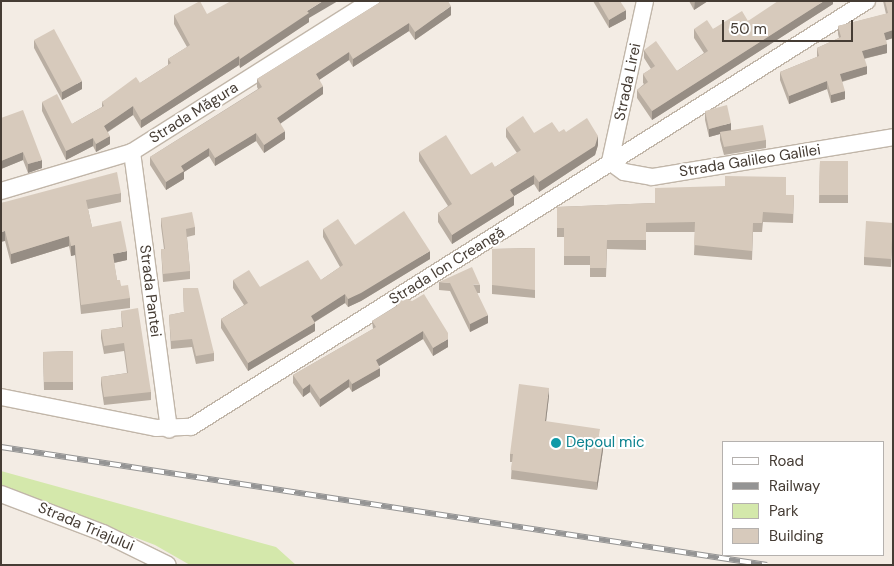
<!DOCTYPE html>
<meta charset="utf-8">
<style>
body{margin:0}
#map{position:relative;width:894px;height:566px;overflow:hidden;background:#f3ece4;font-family:"DM Sans",sans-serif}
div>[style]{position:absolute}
.green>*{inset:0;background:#d4e8ab}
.roads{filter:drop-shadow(1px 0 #c1b6a9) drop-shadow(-1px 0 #c1b6a9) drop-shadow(0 1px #c1b6a9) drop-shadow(0 -1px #c1b6a9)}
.street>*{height:16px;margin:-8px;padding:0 8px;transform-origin:8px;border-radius:8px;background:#fff}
.rail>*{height:5.5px;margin-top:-2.75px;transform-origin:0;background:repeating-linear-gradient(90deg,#fff 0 11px,#949494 0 22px);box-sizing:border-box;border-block:1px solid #949494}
.wall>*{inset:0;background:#b9aea2}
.shaded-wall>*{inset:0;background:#968d84}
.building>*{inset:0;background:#d7cabc}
.dots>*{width:14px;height:14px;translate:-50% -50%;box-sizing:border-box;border:2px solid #fff;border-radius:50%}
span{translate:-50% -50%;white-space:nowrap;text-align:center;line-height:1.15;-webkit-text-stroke:4px #fff;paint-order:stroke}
.street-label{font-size:15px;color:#453c34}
.culture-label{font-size:15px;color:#0d838f}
.left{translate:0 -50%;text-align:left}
.frame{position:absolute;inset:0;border:2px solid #453c34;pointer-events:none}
.legend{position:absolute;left:722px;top:441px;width:162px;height:115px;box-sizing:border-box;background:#fff;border:1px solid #b5b1ae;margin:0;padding:6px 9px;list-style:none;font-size:15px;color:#453c34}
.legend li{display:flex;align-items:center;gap:10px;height:25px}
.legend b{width:25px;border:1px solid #b5b1ae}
.scale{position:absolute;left:722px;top:20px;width:131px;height:22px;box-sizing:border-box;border:2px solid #453c34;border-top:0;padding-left:6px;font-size:15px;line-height:18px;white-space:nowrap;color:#453c34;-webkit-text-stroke:4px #fff;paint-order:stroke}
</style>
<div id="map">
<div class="green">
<div style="clip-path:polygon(1px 471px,276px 547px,296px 565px,190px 565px,155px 545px,1px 486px)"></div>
</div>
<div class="roads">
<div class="street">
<div style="left:645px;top:1px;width:165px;rotate:102.3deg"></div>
<div style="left:610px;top:162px;width:17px;rotate:36deg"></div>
<div style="left:624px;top:172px;width:28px;rotate:10deg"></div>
<div style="left:652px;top:177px;width:244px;rotate:-9.4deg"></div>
<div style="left:132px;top:152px;width:280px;rotate:82.4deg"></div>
<div style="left:1px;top:191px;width:137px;rotate:-16.6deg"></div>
<div style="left:132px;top:152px;width:283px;rotate:-32.3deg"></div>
<div style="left:1px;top:397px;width:158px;rotate:11.3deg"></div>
<div style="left:156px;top:428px;width:35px;rotate:-2deg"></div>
<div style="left:191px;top:427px;width:799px;rotate:-32.22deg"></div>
<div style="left:1px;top:494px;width:109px;rotate:20.9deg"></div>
<div style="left:103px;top:533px;width:72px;rotate:26.2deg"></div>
</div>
</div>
<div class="rail">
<div style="left:1px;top:447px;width:775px;rotate:8.76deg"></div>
</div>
<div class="wall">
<div style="clip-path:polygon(382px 1px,451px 15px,415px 40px,409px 31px,353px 67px,349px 60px,319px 80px,323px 94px,280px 123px,285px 139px,264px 153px,256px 141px,215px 166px,209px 156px,184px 172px,184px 179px,166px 190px,150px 165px,150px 157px,258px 89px,257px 87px,257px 79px)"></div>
<div style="clip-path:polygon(593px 1px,620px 1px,626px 19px,609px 28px)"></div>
<div style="clip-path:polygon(689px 1px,708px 1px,694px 10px)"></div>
<div style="clip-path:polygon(833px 1px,833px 4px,652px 120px,637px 98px,637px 90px,644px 84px,643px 83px,643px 74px,651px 69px,644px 58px,644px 50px,677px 71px,704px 53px,694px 38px,694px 29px,713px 29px)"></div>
<div style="clip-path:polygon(883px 1px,893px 1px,893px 38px,886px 40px,887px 53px,864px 59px,867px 74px,842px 82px,845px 99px,831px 103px,827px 89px,789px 104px,780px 80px,780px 72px,817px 57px,817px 48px,839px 38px,838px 34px,838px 26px,886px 14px)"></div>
<div style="clip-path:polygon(207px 14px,309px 18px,309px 22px,240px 68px,239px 65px,141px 128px,133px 115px,108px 132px,110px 144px,96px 152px,93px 146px,66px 160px,42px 111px,42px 102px,72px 124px,102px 107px,102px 102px,140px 83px,168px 65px,168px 59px,187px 47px,174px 24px,174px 15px)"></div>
<div style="clip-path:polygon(34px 40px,82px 89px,62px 100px,34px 48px)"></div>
<div style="clip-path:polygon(705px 111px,731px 130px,766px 140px,766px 148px,724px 155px,720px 140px,720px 134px,709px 137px,705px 120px)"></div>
<div style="clip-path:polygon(1px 118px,42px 168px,28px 173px,23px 160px,1px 169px)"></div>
<div style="clip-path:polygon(506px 128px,534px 133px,566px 132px,598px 145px,595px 155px,539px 192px,534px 184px,514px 196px,514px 205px,452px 244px,438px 222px,438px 213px,448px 206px,419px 161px,419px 152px,471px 175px,495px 167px,517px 153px,506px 137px)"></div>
<div style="clip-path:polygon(820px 161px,848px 161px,848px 203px,819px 203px)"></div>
<div style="clip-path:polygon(121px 193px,121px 202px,88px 209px,92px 227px,127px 260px,114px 263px,117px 280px,130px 298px,130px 308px,81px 314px,75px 255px,71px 256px,69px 246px,11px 264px,5px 241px,1px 203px)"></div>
<div style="clip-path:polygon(786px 195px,794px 195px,793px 223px,763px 222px,762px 232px,753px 232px,752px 260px,694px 255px,695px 232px,646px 232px,646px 250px,607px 249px,606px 277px,590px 277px,590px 265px,564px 265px,564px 237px,557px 237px,557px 207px,655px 203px)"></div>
<div style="clip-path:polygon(161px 218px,195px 227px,195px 235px,187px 237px,190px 271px,190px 279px,163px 282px,161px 249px,164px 249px,161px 226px)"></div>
<div style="clip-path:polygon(893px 223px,891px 267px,864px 265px,864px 257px)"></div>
<div style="clip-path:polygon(323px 229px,355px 245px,430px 259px,361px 301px,348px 307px,345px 303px,315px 322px,315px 331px,248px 371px,221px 328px,221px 319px,244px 305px,233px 288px,233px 280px,260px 287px,321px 280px,340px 267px,323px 237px)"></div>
<div style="clip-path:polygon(535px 248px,535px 298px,492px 294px,492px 249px)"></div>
<div style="clip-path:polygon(439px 282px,480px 285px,480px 293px,477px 293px,488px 323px,470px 332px,450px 291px,439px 290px)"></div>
<div style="clip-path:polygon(183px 288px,214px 353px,214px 361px,196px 364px,192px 347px,171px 349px,169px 315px,184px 312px)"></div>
<div style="clip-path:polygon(396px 303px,448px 347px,433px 356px,423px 339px,379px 366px,380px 376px,352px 392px,349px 387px,320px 407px,310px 392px,303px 397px,293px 383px,293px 375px,373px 329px,372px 321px,396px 306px)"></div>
<div style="clip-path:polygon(121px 311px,151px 392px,151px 400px,104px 405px,101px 385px,101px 377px,127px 373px,124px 351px,104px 354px,101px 338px,101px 330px,122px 327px)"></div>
<div style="clip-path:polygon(73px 351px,73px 390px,44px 390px,43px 352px)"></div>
<div style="clip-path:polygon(549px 396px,546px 422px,600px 437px,599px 441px,603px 450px,597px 490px,511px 479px,512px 462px,510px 462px,510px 454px)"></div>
</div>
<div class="shaded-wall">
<div style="clip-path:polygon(323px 1px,338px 1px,309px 18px,309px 22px,240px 68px,240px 59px,307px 11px)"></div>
<div style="clip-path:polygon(695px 1px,708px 1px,694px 10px)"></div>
<div style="clip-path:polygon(824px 1px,833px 1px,833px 4px,652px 120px,652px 111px)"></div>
<div style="clip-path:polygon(451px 6px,451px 15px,415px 40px,415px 32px)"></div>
<div style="clip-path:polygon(626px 10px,626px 19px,609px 28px,609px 20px)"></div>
<div style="clip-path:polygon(409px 23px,409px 31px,353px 67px,353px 59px)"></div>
<div style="clip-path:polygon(893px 30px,893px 38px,884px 41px,884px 33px)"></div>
<div style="clip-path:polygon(887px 44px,887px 53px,862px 59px,862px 51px)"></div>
<div style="clip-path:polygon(349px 52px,349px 60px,316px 82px,316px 74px)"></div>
<div style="clip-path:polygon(239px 56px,239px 65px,141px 128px,141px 120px)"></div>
<div style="clip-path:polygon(867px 66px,867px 74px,840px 82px,840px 74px)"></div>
<div style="clip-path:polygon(82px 81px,82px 89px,62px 100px,62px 92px)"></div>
<div style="clip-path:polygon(827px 81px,827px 89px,789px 104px,789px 96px)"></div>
<div style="clip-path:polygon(323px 86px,323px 94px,277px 126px,277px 118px)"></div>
<div style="clip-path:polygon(845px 91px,845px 99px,831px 103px,831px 95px)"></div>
<div style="clip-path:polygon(133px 106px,133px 115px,104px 134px,104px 126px)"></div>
<div style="clip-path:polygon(731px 123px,731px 131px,720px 132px,720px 134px,709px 137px,709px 129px)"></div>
<div style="clip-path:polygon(285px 131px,285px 139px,264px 153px,264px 145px)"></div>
<div style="clip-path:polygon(256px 133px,256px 141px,215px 166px,215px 158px)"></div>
<div style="clip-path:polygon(110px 136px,110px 144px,96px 152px,96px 144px)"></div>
<div style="clip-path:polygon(598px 136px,598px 145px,595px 155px,539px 192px,539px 182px)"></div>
<div style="clip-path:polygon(93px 138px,93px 146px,66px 160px,66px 151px)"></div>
<div style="clip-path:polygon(209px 148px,209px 156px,184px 172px,184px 179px,166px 190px,166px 182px,181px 166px)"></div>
<div style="clip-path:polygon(23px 152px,23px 160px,1px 169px,1px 161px)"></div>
<div style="clip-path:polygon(42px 160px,42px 168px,28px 173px,28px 164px)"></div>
<div style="clip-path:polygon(534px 175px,534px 184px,514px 196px,514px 205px,452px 244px,452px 235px,510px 190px)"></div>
<div style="clip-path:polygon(5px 231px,5px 241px,1px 242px,1px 232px)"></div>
<div style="clip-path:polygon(69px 236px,69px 246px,11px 264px,11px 254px)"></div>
<div style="clip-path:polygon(75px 245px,75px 255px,71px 256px,71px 246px)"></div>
<div style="clip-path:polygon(127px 251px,127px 260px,113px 263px,113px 254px)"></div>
<div style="clip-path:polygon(430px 251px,430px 259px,361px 301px,348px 307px,348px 299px)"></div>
<div style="clip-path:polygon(345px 294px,345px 303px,311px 324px,311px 316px)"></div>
<div style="clip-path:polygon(488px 315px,488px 323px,470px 332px,470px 324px)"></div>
<div style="clip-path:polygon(315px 323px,315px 331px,248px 371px,248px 363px)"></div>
<div style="clip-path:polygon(423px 331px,423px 339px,376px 368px,376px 360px)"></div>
<div style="clip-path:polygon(448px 339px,448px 347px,433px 356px,433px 348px)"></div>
<div style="clip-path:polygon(380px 368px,380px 376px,352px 392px,352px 384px)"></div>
<div style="clip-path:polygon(349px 379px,349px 387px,320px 407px,320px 399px)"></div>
<div style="clip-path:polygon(310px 384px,310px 392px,303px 397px,303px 389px)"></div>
<div style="clip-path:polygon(549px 388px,549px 396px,545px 430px,545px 421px)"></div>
<div style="clip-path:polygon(603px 442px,603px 450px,597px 490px,597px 482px)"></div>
</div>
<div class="building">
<div style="clip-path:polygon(200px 1px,207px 14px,231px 1px,323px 1px,307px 11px,309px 13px,240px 59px,239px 56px,141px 120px,133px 106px,104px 126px,110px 136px,96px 144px,93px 138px,66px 151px,42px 102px,57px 94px,72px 124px,104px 106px,102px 102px,136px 77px,140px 83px,171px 63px,168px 59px,190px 45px,174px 15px)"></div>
<div style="clip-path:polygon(382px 1px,448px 1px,451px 6px,415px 32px,409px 23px,353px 59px,349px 52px,316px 74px,323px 86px,277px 118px,285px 131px,264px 145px,256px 133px,215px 158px,209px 148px,181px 166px,184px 171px,166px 182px,150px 157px,262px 87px,257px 79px)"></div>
<div style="clip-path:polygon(598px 1px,620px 1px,626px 10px,609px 20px)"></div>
<div style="clip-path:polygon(778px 1px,824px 1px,652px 111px,637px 90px,648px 82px,643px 74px,655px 66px,644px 50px,656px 41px,677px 71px,708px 51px,694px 29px,707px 20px,713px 29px,742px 11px,748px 21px)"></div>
<div style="clip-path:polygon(885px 1px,893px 1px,893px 30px,884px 33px,887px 44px,862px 51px,867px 66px,840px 74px,845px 91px,831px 95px,827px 81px,789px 96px,780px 72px,819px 56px,817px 48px,841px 37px,838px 26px,888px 13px)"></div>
<div style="clip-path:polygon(54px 29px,82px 81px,62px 92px,34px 40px)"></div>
<div style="clip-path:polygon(727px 105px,731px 123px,709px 129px,705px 111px)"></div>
<div style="clip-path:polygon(23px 110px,42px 160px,28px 164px,23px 152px,1px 161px,1px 118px)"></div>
<div style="clip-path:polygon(523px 116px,534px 133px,552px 122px,559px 132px,564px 129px,566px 132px,587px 118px,598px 136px,595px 146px,539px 182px,534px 175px,510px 190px,514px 196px,452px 235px,438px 213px,452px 204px,419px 152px,446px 135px,471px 175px,492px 162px,495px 167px,521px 150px,506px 128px)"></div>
<div style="clip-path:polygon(763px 125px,766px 140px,724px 147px,720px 132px)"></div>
<div style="clip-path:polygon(820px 161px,848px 161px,848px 195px,819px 195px)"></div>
<div style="clip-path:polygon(117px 172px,121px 193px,86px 200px,92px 227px,121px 221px,127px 251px,113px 254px,117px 280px,120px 280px,121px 286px,128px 285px,130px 298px,81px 305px,75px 245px,71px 246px,69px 236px,11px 254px,5px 231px,1px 232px,1px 203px)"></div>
<div style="clip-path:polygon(725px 176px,786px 177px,786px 195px,794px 195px,793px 214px,763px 212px,762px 223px,753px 223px,752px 251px,694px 245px,695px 222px,646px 223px,646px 240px,607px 240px,606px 268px,590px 268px,590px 256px,564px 256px,564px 228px,557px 228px,557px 207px,655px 203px,655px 188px,725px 186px)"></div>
<div style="clip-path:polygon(404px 211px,430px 251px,361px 293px,348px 299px,345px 294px,311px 316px,315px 323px,248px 363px,221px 319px,248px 303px,233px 280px,249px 270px,260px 287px,308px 260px,321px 280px,343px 265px,323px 229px,338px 219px,355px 245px)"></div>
<div style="clip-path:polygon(192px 212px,195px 227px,186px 229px,190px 271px,163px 274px,161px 249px,165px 249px,161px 218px)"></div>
<div style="clip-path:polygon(866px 221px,893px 223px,891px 259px,864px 257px)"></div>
<div style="clip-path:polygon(535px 248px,535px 290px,492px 285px,492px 249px)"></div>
<div style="clip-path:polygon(472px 267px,480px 285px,473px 284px,488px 315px,470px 324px,450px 283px,439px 282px)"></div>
<div style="clip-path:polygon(183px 288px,198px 288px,214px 353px,196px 356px,192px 339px,171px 341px,169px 315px,184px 312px)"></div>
<div style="clip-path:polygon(424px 294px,448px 333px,448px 339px,433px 348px,423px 331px,376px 360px,380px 368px,352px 384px,349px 379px,320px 399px,310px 384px,303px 389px,293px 375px,376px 327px,372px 321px,397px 306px,396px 303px,405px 298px,412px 301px)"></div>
<div style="clip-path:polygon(138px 308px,151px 392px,104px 397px,101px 377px,128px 373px,124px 343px,104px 346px,101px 330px,123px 327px,121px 311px)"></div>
<div style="clip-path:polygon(73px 351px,73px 382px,44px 382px,43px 352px)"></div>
<div style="clip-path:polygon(519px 384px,549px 388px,545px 421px,600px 429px,598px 441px,603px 442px,597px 482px,511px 470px,513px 454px,510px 454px)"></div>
</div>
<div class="dots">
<div style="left:556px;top:443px;background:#0f9aa8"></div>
</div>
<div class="street-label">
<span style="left:628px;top:82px;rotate:-78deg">Strada Lirei</span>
<span style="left:194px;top:113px;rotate:-32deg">Strada Măgura</span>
<span style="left:750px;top:161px;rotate:-9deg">Strada Galileo Galilei</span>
<span style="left:447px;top:266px;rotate:-32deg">Strada Ion Creangă</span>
<span style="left:150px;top:291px;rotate:83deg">Strada Pantei</span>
<span style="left:86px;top:527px;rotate:23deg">Strada Triajului</span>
</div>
<div class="culture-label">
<span class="left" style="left:566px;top:443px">Depoul mic</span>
</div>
<div class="frame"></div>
<ul class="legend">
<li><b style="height:6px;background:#fff"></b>Road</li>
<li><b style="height:6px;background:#949494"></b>Railway</li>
<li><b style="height:14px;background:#d4e8ab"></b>Park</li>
<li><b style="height:14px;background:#d7cabc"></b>Building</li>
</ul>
<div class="scale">50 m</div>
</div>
